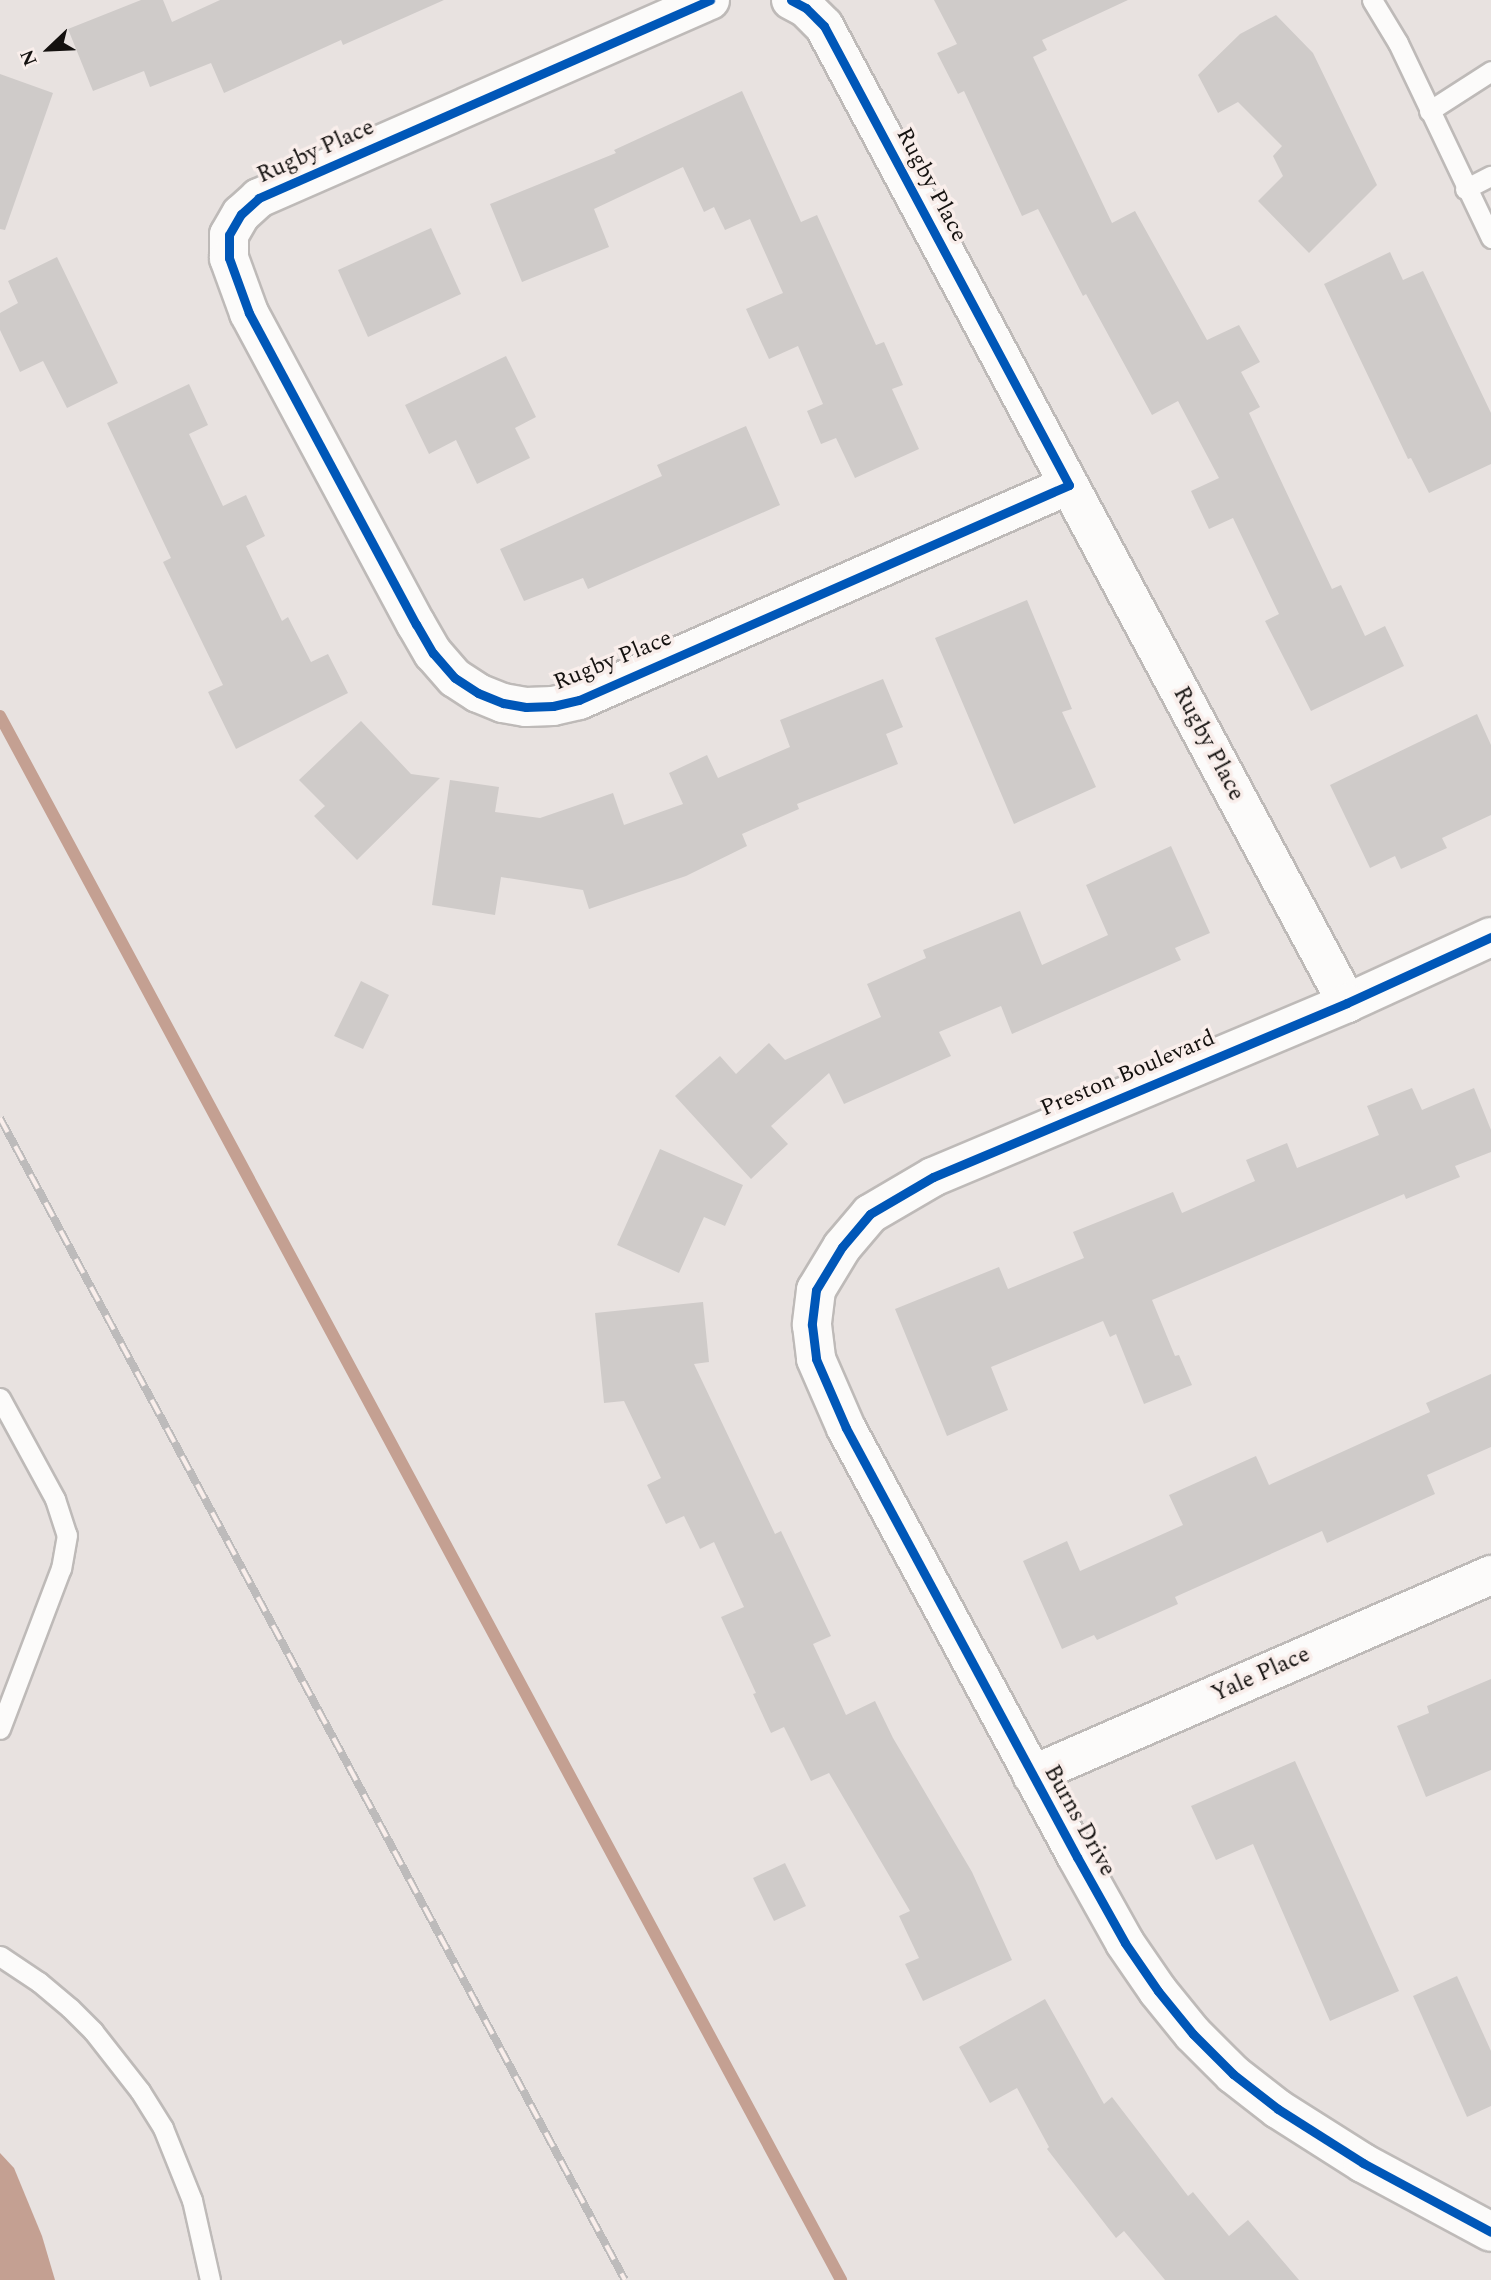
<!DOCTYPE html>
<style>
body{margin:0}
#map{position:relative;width:1491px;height:2280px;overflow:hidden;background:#e8e2e0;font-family:Spectral,serif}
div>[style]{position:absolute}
.water>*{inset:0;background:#c4a092}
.stream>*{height:12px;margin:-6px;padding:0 6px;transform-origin:6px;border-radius:6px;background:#c4a092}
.building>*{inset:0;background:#cfcbc9}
.roads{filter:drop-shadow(2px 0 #bebab8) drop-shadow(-2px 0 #bebab8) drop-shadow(0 2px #bebab8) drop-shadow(0 -2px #bebab8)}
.service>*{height:19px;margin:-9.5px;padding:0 9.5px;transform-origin:9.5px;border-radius:9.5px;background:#fcfbfa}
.minor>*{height:38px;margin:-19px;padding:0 19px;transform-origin:19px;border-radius:19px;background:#fcfbfa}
.rail>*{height:8px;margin-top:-4px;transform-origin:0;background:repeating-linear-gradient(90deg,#f9eeeb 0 16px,#bdbbbb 0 32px);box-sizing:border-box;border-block:2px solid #bdbbbb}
.cycleway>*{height:9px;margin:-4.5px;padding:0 4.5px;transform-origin:4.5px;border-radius:4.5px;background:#0057b8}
span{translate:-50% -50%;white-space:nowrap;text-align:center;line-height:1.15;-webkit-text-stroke:7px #f9eeeb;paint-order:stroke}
.street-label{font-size:23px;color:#14110f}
.north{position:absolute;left:14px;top:14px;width:70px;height:70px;-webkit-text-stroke:5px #f9eeeb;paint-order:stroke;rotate:247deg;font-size:19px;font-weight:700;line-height:28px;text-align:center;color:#14110f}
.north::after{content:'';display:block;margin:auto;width:24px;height:32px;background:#14110f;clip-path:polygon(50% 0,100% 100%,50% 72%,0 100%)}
</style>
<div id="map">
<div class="water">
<div style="clip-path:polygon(0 2153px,14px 2168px,42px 2236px,55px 2280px,0 2280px)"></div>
</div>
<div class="stream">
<div style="left:0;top:716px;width:1776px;rotate:61.73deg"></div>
</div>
<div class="building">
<div style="clip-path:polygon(141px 0,163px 0,172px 22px,220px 0,444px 0,343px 45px,341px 40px,224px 93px,211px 63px,150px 87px,144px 71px,93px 91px,68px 29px)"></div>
<div style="clip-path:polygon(934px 0,1128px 0,1042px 40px,1047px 50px,1033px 57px,1112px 223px,1135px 211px,1207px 340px,1239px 325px,1260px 362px,1241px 372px,1260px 407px,1249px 413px,1332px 589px,1341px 585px,1365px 636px,1385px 626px,1404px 666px,1311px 711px,1265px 621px,1279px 614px,1233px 518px,1209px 529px,1191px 491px,1219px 478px,1178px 401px,1152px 415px,1086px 294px,1083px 296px,1038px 209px,1022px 216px,964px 91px,958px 94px,937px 53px,957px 44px)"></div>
<div style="clip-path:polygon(1276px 15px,1313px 53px,1377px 185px,1309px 253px,1258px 201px,1283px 176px,1273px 156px,1282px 146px,1238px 102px,1218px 113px,1198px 75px,1240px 34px)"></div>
<div style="clip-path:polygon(0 74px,53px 93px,5px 230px,0 229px)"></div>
<div style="clip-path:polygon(742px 91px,801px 222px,817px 215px,876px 345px,884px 342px,903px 385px,892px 389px,919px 449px,855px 478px,836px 438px,821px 444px,807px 411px,823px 404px,798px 346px,769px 359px,746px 309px,783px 293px,750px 219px,725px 230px,714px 207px,704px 212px,683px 167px,594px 209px,609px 247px,522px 282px,490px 204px,616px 153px,614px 150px)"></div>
<div style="clip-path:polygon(431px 228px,461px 294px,368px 337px,338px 270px)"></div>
<div style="clip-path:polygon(1390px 252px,1403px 280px,1423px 271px,1491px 413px,1491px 464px,1429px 493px,1411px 458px,1408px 459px,1324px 284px)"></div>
<div style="clip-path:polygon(57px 257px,118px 383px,67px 408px,43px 361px,20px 372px,0 330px,0 313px,18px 303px,8px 281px)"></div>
<div style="clip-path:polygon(506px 356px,536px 417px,515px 428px,530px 458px,477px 484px,456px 440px,429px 454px,405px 405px)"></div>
<div style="clip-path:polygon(189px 384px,208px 425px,189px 434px,223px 506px,246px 495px,265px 536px,246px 546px,282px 621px,288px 617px,311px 662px,328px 654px,348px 693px,236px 749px,208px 692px,223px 685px,163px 562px,171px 558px,107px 423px)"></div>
<div style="clip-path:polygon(746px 426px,780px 505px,588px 589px,583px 578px,524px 601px,500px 549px,662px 476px,657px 465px)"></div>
<div style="clip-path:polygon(1027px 600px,1072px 709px,1062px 712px,1096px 787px,1014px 824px,935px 638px)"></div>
<div style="clip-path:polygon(883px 679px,903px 727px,886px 734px,898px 764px,797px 804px,799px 809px,742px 834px,747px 846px,686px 876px,589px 909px,583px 890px,501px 877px,495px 915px,432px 905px,450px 780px,499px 787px,495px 812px,540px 818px,613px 793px,624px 825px,683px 804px,669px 773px,707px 755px,718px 778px,790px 747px,780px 720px)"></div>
<div style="clip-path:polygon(1477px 714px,1491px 745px,1491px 815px,1442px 838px,1447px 848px,1401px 869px,1395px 856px,1370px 868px,1330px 785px)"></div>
<div style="clip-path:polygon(361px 721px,411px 774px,440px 778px,357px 860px,314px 816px,325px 806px,299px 780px)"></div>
<div style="clip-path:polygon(1171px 846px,1210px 933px,1175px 948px,1181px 960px,1012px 1034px,1001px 1006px,939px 1032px,951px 1056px,844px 1104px,829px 1073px,771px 1126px,788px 1144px,751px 1179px,675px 1096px,720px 1056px,736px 1074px,769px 1043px,785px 1060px,881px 1017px,867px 984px,926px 958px,923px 950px,1020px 911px,1042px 965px,1108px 935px,1086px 885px)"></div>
<div style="clip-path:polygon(361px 981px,389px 995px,363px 1049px,334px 1036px)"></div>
<div style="clip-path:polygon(1412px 1088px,1422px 1110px,1474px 1088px,1491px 1130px,1491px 1152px,1455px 1166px,1460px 1177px,1406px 1199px,1404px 1194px,1152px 1300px,1175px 1356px,1179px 1355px,1192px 1385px,1144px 1404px,1116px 1334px,1110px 1337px,1103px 1321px,991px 1367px,1008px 1410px,947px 1436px,895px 1309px,999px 1267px,1008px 1289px,1084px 1258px,1073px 1232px,1173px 1192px,1182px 1213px,1255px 1181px,1246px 1160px,1287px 1143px,1297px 1168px,1379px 1135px,1367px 1106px)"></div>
<div style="clip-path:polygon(660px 1149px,743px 1185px,725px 1226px,704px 1217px,679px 1273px,617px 1245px)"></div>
<div style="clip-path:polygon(703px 1302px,709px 1362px,694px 1364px,775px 1534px,781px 1531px,831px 1636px,813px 1644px,846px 1715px,875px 1701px,893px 1738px,972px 1872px,1012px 1960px,923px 2001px,905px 1964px,919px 1958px,899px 1916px,910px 1911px,829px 1773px,811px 1781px,784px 1727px,771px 1733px,753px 1694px,756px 1693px,721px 1617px,744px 1607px,714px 1542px,700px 1549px,684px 1516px,666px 1524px,647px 1485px,661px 1478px,624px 1401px,604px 1403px,595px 1313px)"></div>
<div style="clip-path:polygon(1491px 1374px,1491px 1447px,1427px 1475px,1435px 1494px,1327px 1543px,1322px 1531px,1175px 1597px,1178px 1604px,1097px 1640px,1094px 1635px,1062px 1649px,1023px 1561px,1067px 1541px,1080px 1571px,1183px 1525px,1169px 1495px,1256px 1456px,1269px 1485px,1430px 1412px,1426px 1403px)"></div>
<div style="clip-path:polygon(1491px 1679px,1491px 1770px,1426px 1797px,1397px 1726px,1429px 1713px,1427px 1706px)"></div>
<div style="clip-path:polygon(1295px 1761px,1399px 1991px,1330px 2021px,1253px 1844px,1216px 1860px,1191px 1806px)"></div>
<div style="clip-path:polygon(785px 1863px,806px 1906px,774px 1921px,753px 1878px)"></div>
<div style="clip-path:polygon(1457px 1976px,1491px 2051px,1491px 2106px,1467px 2117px,1413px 1996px)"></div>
<div style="clip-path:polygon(1045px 1999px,1104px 2104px,1112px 2097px,1188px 2196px,1193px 2192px,1229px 2236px,1248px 2220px,1299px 2280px,1165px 2280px,1124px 2231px,1116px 2238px,1047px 2149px,1049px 2147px,1017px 2088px,990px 2103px,959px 2047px)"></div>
</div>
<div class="roads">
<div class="service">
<div style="left:1372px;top:0;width:50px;rotate:58.8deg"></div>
<div style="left:1398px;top:43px;width:216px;rotate:64.5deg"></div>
<div style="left:1429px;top:111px;width:74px;rotate:-32.8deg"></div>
<div style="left:1465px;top:189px;width:29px;rotate:-27deg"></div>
<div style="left:0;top:1398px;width:115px;rotate:61.4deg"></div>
<div style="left:55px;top:1499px;width:38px;rotate:72deg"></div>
<div style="left:67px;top:1535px;width:34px;rotate:100deg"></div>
<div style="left:61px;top:1568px;width:172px;rotate:110.8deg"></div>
<div style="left:0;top:1956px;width:47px;rotate:33.7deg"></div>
<div style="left:39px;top:1982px;width:40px;rotate:40deg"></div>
<div style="left:70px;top:2008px;width:33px;rotate:45deg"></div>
<div style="left:93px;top:2031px;width:76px;rotate:51.9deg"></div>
<div style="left:140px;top:2091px;width:44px;rotate:58.1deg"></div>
<div style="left:163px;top:2128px;width:78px;rotate:68.1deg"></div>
<div style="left:192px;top:2200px;width:82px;rotate:77.3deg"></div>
</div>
<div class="minor">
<div style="left:710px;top:0;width:493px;rotate:156.3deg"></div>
<div style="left:259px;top:198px;width:24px;rotate:138deg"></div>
<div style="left:241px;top:214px;width:24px;rotate:120deg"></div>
<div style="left:229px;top:235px;width:23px;rotate:90deg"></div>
<div style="left:229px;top:258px;width:59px;rotate:70deg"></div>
<div style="left:249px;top:313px;width:353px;rotate:61.8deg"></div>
<div style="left:416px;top:624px;width:34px;rotate:60deg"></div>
<div style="left:433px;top:653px;width:33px;rotate:49deg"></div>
<div style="left:455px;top:678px;width:27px;rotate:33deg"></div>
<div style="left:478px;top:693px;width:27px;rotate:22deg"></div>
<div style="left:503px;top:703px;width:23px;rotate:10deg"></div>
<div style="left:526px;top:707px;width:27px;rotate:-2deg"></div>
<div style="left:553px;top:706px;width:27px;rotate:-13deg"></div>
<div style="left:579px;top:700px;width:535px;rotate:-23.69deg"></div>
<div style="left:1069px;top:485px;width:520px;rotate:-118.09deg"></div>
<div style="left:824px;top:26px;width:25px;rotate:-135deg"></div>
<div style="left:806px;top:8px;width:17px;rotate:-152deg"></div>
<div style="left:1069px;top:485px;width:588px;rotate:61.78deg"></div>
<div style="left:1491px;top:937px;width:158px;rotate:155.4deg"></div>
<div style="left:1347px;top:1003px;width:449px;rotate:157.2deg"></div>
<div style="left:933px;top:1177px;width:73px;rotate:149.6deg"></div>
<div style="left:870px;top:1214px;width:43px;rotate:130.3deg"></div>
<div style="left:842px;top:1247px;width:50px;rotate:121.2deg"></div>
<div style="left:816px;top:1290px;width:35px;rotate:97deg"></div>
<div style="left:812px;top:1325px;width:34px;rotate:83deg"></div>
<div style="left:816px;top:1359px;width:75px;rotate:66.5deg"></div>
<div style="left:846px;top:1428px;width:487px;rotate:61.7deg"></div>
<div style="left:1077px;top:1857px;width:98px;rotate:60.8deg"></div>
<div style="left:1125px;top:1943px;width:58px;rotate:55.5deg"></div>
<div style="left:1158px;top:1991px;width:55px;rotate:50.9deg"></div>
<div style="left:1193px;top:2034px;width:57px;rotate:45deg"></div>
<div style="left:1233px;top:2074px;width:57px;rotate:37.9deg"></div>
<div style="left:1278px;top:2109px;width:101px;rotate:32.4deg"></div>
<div style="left:1363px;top:2163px;width:145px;rotate:28.3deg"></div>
<div style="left:1032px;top:1775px;width:501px;rotate:-23.54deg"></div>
</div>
</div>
<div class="rail">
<div style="left:0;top:1118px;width:1319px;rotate:61.73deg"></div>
</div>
<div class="cycleway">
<div style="left:710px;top:0;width:493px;rotate:156.3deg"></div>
<div style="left:259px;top:198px;width:24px;rotate:138deg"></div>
<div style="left:241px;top:214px;width:24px;rotate:120deg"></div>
<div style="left:229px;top:235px;width:23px;rotate:90deg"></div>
<div style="left:229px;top:258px;width:59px;rotate:70deg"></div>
<div style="left:249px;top:313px;width:353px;rotate:61.8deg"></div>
<div style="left:416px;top:624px;width:34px;rotate:60deg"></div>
<div style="left:433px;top:653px;width:33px;rotate:49deg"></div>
<div style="left:455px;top:678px;width:27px;rotate:33deg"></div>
<div style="left:478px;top:693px;width:27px;rotate:22deg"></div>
<div style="left:503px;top:703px;width:23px;rotate:10deg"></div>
<div style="left:526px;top:707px;width:27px;rotate:-2deg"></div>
<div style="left:553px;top:706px;width:27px;rotate:-13deg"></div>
<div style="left:579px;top:700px;width:535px;rotate:-23.69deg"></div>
<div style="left:1069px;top:485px;width:520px;rotate:-118.09deg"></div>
<div style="left:824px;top:26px;width:25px;rotate:-135deg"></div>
<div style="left:806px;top:8px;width:17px;rotate:-152deg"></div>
<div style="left:1491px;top:937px;width:158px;rotate:155.4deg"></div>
<div style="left:1347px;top:1003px;width:449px;rotate:157.2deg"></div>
<div style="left:933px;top:1177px;width:73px;rotate:149.6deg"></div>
<div style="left:870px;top:1214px;width:43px;rotate:130.3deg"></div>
<div style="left:842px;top:1247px;width:50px;rotate:121.2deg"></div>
<div style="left:816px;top:1290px;width:35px;rotate:97deg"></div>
<div style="left:812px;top:1325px;width:34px;rotate:83deg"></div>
<div style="left:816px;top:1359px;width:75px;rotate:66.5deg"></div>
<div style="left:846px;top:1428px;width:487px;rotate:61.7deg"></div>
<div style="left:1077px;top:1857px;width:98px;rotate:60.8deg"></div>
<div style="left:1125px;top:1943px;width:58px;rotate:55.5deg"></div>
<div style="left:1158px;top:1991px;width:55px;rotate:50.9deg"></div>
<div style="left:1193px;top:2034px;width:57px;rotate:45deg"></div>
<div style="left:1233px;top:2074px;width:57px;rotate:37.9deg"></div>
<div style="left:1278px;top:2109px;width:101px;rotate:32.4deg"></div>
<div style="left:1363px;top:2163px;width:145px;rotate:28.3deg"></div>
</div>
<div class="street-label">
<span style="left:316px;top:152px;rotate:-24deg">Rugby Place</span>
<span style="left:931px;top:185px;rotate:62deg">Rugby Place</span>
<span style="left:613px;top:661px;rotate:-22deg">Rugby Place</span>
<span style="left:1208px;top:744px;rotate:62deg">Rugby Place</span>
<span style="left:1128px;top:1074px;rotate:-23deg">Preston Boulevard</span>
<span style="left:1261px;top:1675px;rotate:-24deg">Yale Place</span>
<span style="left:1079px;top:1821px;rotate:61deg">Burns Drive</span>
</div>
<div class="north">N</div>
</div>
